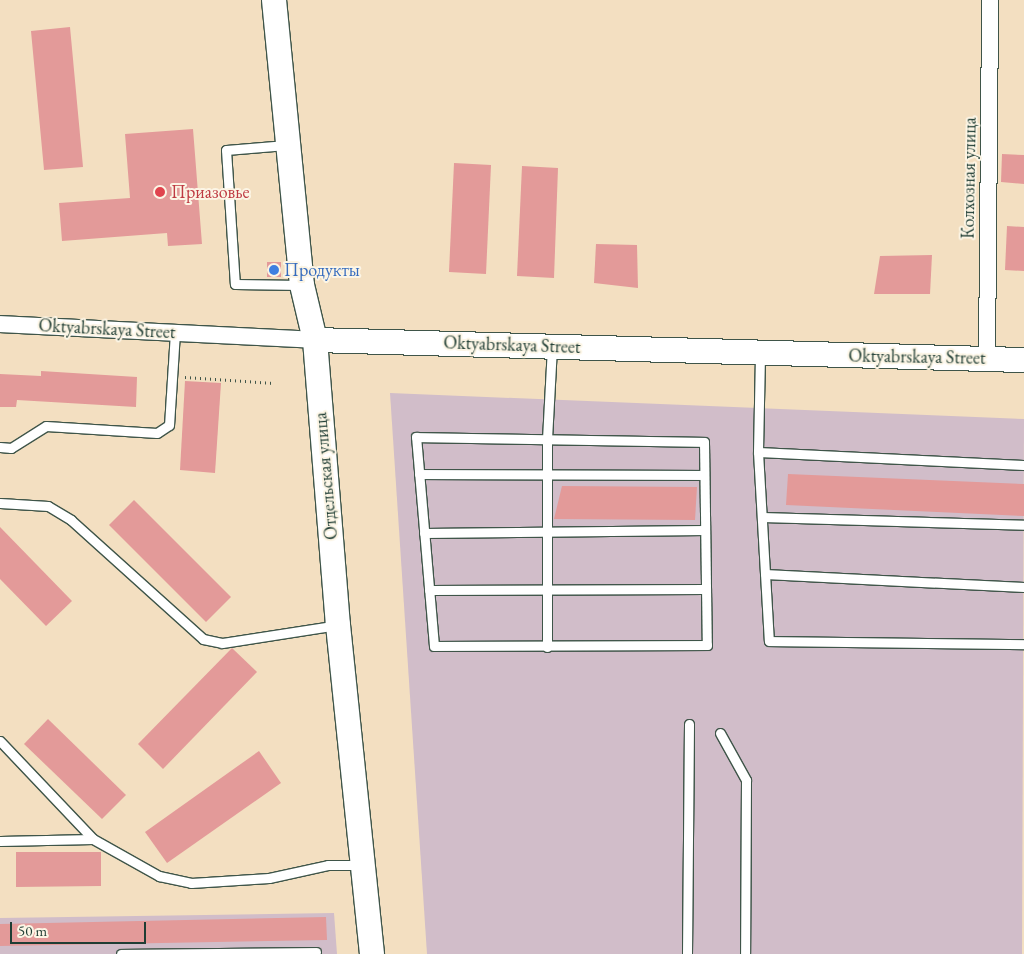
<!DOCTYPE html>
<meta charset="utf-8">
<style>
body{margin:0}
#map{position:relative;width:1024px;height:954px;overflow:hidden;background:#f3dfc1;font-family:"EB Garamond",serif}
div>[style]{position:absolute}
.industrial>*{inset:0;background:#d1bdc9}
.building>*{inset:0;background:#e39a99}
.path>*{height:3px;margin-top:-1.5px;transform-origin:0;background:repeating-linear-gradient(90deg,#3f5549 0 1px,transparent 0 5px)}
.roads{filter:drop-shadow(1px 0 #3f5549) drop-shadow(-1px 0 #3f5549) drop-shadow(0 1px #3f5549) drop-shadow(0 -1px #3f5549)}
.lane>*{height:9px;margin:-4.5px;padding:0 4.5px;transform-origin:4.5px;border-radius:4.5px;background:#fff}
.street>*{height:16px;margin:-8px;padding:0 8px;transform-origin:8px;border-radius:8px;background:#fff}
.secondary>*{height:24px;margin:-12px;padding:0 12px;transform-origin:12px;border-radius:12px;background:#fff}
.dots>*{width:14px;height:14px;translate:-50% -50%;box-sizing:border-box;border:2px solid #fcf5e5;border-radius:50%}
span{translate:-50% -50%;white-space:nowrap;text-align:center;line-height:1.15;-webkit-text-stroke:4px #fcf5e5;paint-order:stroke}
.street-label{font-size:18px;color:#1f3d34}
.health-label{font-size:18px;color:#be3a42}
.left{translate:0 -50%;text-align:left}
.shop-label{font-size:18px;color:#366cbe}
.scale{position:absolute;left:10px;top:922px;width:136px;height:22px;box-sizing:border-box;border:2px solid #1f3d34;border-top:0;padding-left:6px;font-size:15px;line-height:18px;white-space:nowrap;color:#1f3d34;-webkit-text-stroke:4px #fcf5e5;paint-order:stroke}
</style>
<div id="map">
<div class="industrial">
<div style="clip-path:polygon(390px 393px,1024px 419px,1022px 954px,427px 954px)"></div>
<div style="clip-path:polygon(334px 913px,337px 954px,0 954px,0 918px)"></div>
</div>
<div class="building">
<div style="clip-path:polygon(70px 27px,83px 167px,44px 170px,31px 31px)"></div>
<div style="clip-path:polygon(193px 129px,202px 244px,168px 246px,167px 233px,62px 241px,59px 203px,130px 198px,125px 134px)"></div>
<div style="clip-path:polygon(1002px 154px,1024px 155px,1024px 184px,1001px 182px)"></div>
<div style="clip-path:polygon(454px 163px,491px 165px,486px 274px,449px 272px)"></div>
<div style="clip-path:polygon(522px 166px,558px 168px,554px 278px,517px 276px)"></div>
<div style="clip-path:polygon(1007px 226px,1024px 227px,1024px 271px,1005px 270px)"></div>
<div style="clip-path:polygon(596px 244px,637px 245px,638px 288px,594px 283px)"></div>
<div style="clip-path:polygon(932px 255px,930px 294px,874px 294px,880px 256px)"></div>
<div style="clip-path:polygon(267px 262px,281px 262px,281px 277px,267px 277px)"></div>
<div style="clip-path:polygon(41px 371px,137px 377px,136px 407px,17px 400px,16px 407px,0 407px,0 374px,41px 376px)"></div>
<div style="clip-path:polygon(185px 381px,221px 383px,215px 473px,180px 470px)"></div>
<div style="clip-path:polygon(788px 474px,1024px 484px,1024px 516px,786px 505px)"></div>
<div style="clip-path:polygon(562px 486px,697px 487px,695px 520px,554px 519px)"></div>
<div style="clip-path:polygon(134px 500px,231px 597px,206px 622px,109px 525px)"></div>
<div style="clip-path:polygon(0 527px,72px 601px,46px 626px,0 579px)"></div>
<div style="clip-path:polygon(232px 648px,257px 672px,163px 769px,138px 744px)"></div>
<div style="clip-path:polygon(48px 719px,126px 795px,102px 819px,24px 744px)"></div>
<div style="clip-path:polygon(259px 751px,281px 783px,167px 863px,145px 832px)"></div>
<div style="clip-path:polygon(16px 852px,101px 852px,101px 886px,16px 887px)"></div>
<div style="clip-path:polygon(326px 917px,327px 940px,0 946px,0 924px)"></div>
</div>
<div class="path">
<div style="left:185px;top:377px;width:89px;rotate:3.9deg"></div>
</div>
<div class="roads">
<div class="lane">
<div style="left:286px;top:145px;width:60px;rotate:175.2deg"></div>
<div style="left:226px;top:150px;width:134px;rotate:86.2deg"></div>
<div style="left:235px;top:284px;width:66px;rotate:0.9deg"></div>
<div style="left:760px;top:355px;width:97px;rotate:91.2deg"></div>
<div style="left:758px;top:452px;width:189px;rotate:86.7deg"></div>
<div style="left:769px;top:641px;width:255px;rotate:0.7deg"></div>
<div style="left:416px;top:437px;width:288px;rotate:1deg"></div>
<div style="left:704px;top:442px;width:203px;rotate:89.2deg"></div>
<div style="left:707px;top:645px;width:273px;rotate:179.8deg"></div>
<div style="left:434px;top:646px;width:210px;rotate:-94.9deg"></div>
<div style="left:0;top:447px;width:11px;rotate:5deg"></div>
<div style="left:11px;top:448px;width:41px;rotate:-32.2deg"></div>
<div style="left:46px;top:426px;width:111px;rotate:3.6deg"></div>
<div style="left:157px;top:433px;width:14px;rotate:-34deg"></div>
<div style="left:169px;top:425px;width:92px;rotate:-86.3deg"></div>
<div style="left:758px;top:452px;width:266px;rotate:2.8deg"></div>
<div style="left:419px;top:474px;width:285px;rotate:0.2deg"></div>
<div style="left:0;top:503px;width:48px;rotate:3.6deg"></div>
<div style="left:48px;top:506px;width:27px;rotate:31deg"></div>
<div style="left:71px;top:520px;width:178px;rotate:42deg"></div>
<div style="left:203px;top:639px;width:19px;rotate:12deg"></div>
<div style="left:222px;top:643px;width:117px;rotate:-8.8deg"></div>
<div style="left:762px;top:517px;width:262px;rotate:1.7deg"></div>
<div style="left:424px;top:533px;width:281px;rotate:-0.6deg"></div>
<div style="left:765px;top:574px;width:259px;rotate:2.9deg"></div>
<div style="left:429px;top:590px;width:277px;rotate:-0.2deg"></div>
<div style="left:547px;top:647px;width:208px;rotate:-90deg"></div>
<div style="left:547px;top:439px;width:93px;rotate:-86.9deg"></div>
<div style="left:720px;top:733px;width:54px;rotate:61deg"></div>
<div style="left:746px;top:780px;width:174px;rotate:90.3deg"></div>
<div style="left:0;top:741px;width:135px;rotate:46.5deg"></div>
<div style="left:0;top:841px;width:93px;rotate:-1.2deg"></div>
<div style="left:93px;top:839px;width:76px;rotate:29.3deg"></div>
<div style="left:159px;top:876px;width:33px;rotate:12deg"></div>
<div style="left:191px;top:883px;width:78px;rotate:-3.7deg"></div>
<div style="left:269px;top:878px;width:60px;rotate:-12.4deg"></div>
<div style="left:328px;top:865px;width:34px"></div>
<div style="left:121px;top:954px;width:195px;rotate:-0.6deg"></div>
<div style="left:687px;top:954px;width:230px;rotate:-89.5deg"></div>
</div>
<div class="street">
<div style="left:0;top:324px;width:315px;rotate:2.9deg"></div>
<div style="left:987px;top:357px;width:357px;rotate:-89.5deg"></div>
</div>
<div class="secondary">
<div style="left:274px;top:0;width:286px;rotate:84.4deg"></div>
<div style="left:302px;top:285px;width:57px;rotate:76.7deg"></div>
<div style="left:315px;top:340px;width:286px;rotate:85.4deg"></div>
<div style="left:338px;top:625px;width:331px;rotate:84.1deg"></div>
<div style="left:315px;top:340px;width:709px;rotate:1.62deg"></div>
</div>
</div>
<div class="dots">
<div style="left:160px;top:192px;background:#e0444e"></div>
<div style="left:274px;top:270px;background:#3f7fe0"></div>
</div>
<div class="street-label">
<span style="left:969px;top:178px;rotate:-89deg">Колхозная улица</span>
<span style="left:107px;top:329px;rotate:3deg">Oktyabrskaya Street</span>
<span style="left:512px;top:345px;rotate:2deg">Oktyabrskaya Street</span>
<span style="left:917px;top:357px;rotate:1deg">Oktyabrskaya Street</span>
<span style="left:326px;top:476px;rotate:-95deg">Отдельская улица</span>
</div>
<div class="health-label">
<span class="left" style="left:171px;top:192px">Приазовье</span>
</div>
<div class="shop-label">
<span class="left" style="left:284px;top:270px">Продукты</span>
</div>
<div class="scale">50 m</div>
</div>
